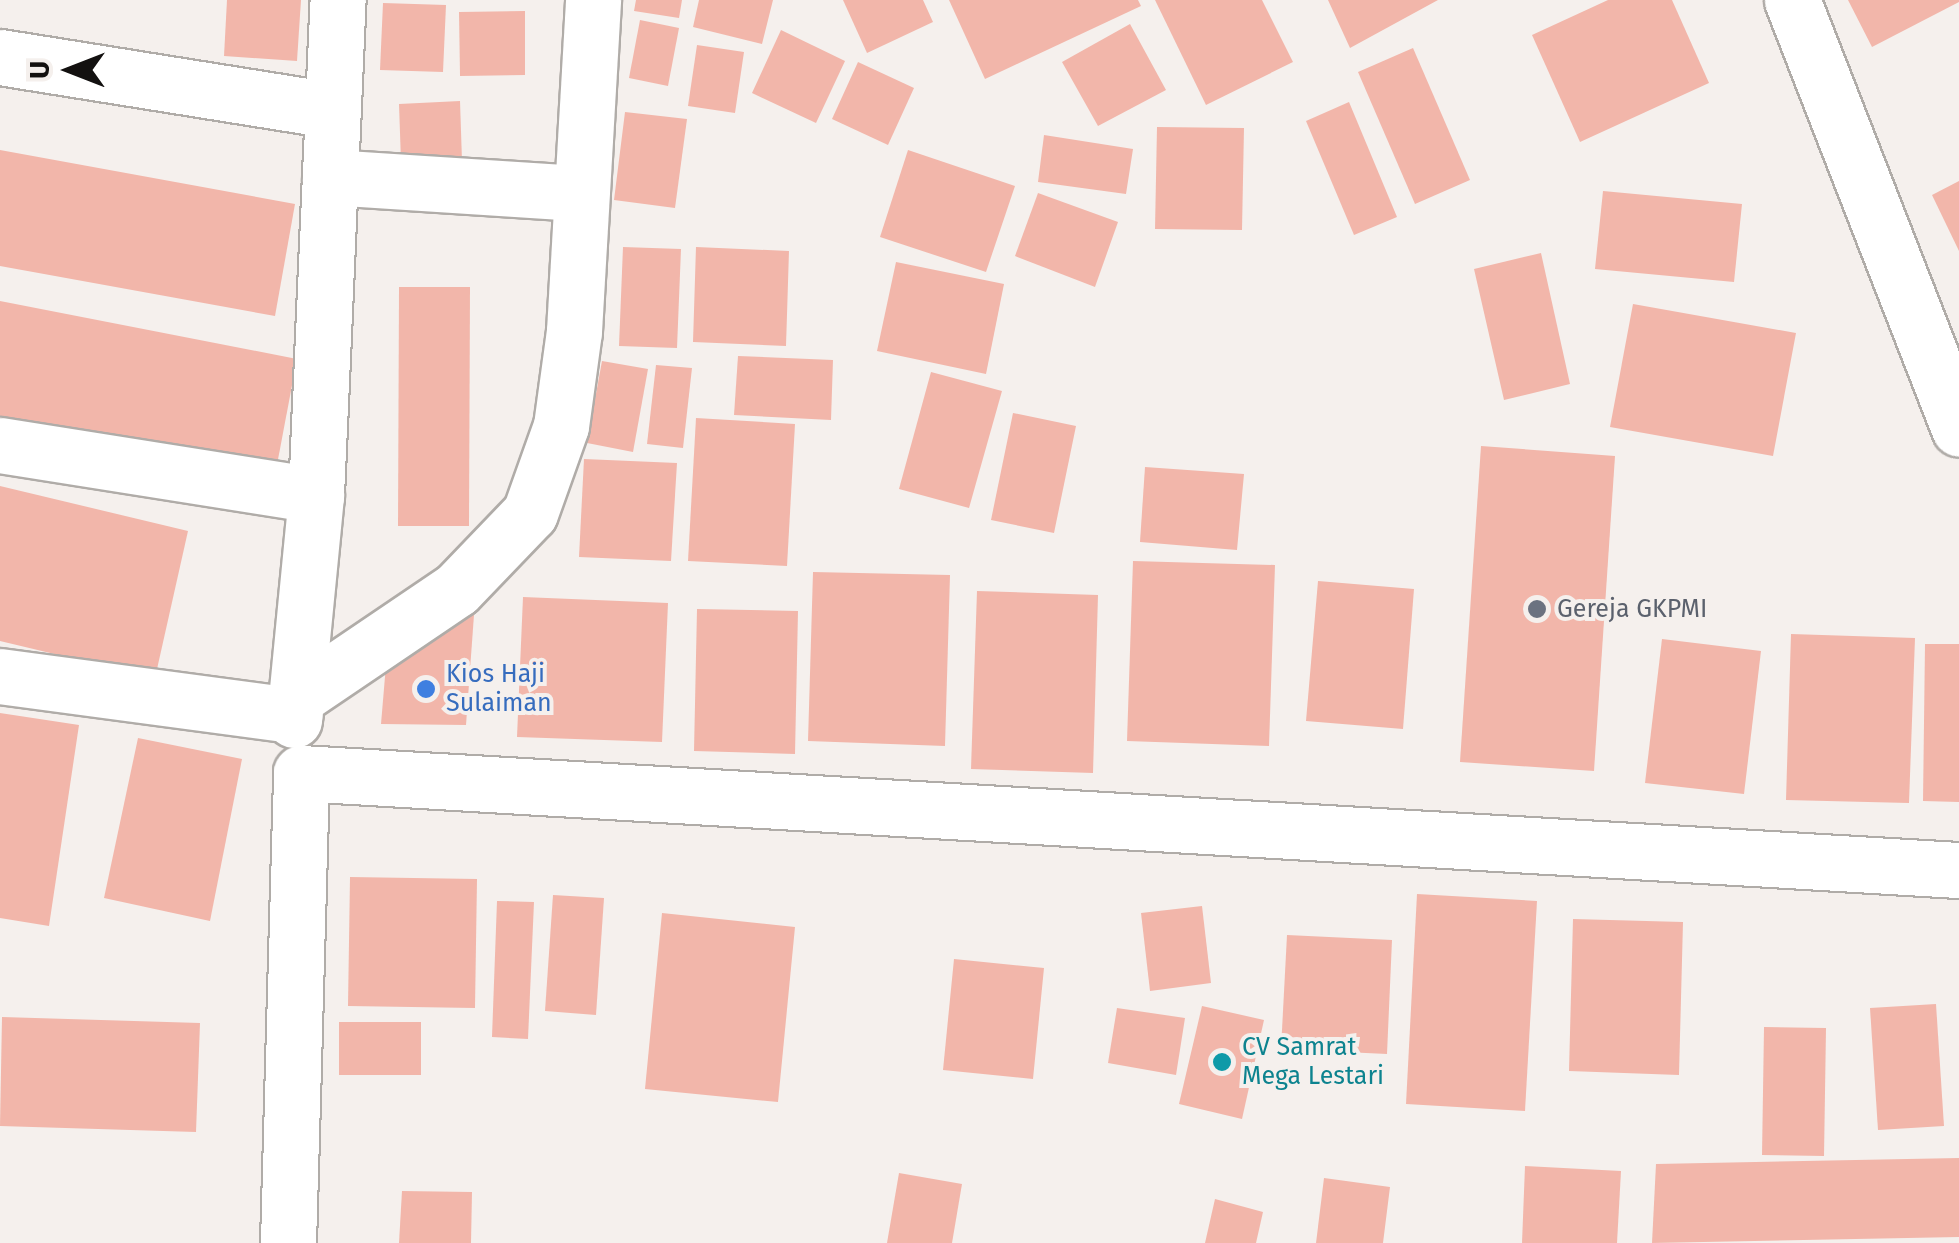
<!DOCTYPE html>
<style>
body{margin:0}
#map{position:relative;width:1959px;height:1243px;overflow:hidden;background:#f5f0ed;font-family:"Fira Sans",sans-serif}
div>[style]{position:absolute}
.building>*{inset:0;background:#f2b6aa}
.roads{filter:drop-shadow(2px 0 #b0aca8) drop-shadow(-2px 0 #b0aca8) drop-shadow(0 2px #b0aca8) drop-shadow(0 -2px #b0aca8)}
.street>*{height:55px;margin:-27.5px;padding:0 27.5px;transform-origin:27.5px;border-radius:27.5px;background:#fff}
.dots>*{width:28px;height:28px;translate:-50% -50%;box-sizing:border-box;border:5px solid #f5f0ed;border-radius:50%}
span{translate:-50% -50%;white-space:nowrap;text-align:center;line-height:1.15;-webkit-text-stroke:8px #f5f0ed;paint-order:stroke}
.worship-label{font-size:25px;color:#5b616d}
.left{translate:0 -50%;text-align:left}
.shop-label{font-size:25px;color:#366cbe}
.culture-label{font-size:25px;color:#0d838f}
.north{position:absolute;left:20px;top:20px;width:100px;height:100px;-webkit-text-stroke:8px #f5f0ed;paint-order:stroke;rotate:270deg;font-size:28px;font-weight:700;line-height:40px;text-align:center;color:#131110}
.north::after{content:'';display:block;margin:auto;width:35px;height:45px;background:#131110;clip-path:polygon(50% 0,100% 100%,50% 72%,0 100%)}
</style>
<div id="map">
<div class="building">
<div style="clip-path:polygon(227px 0,301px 0,297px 61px,224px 56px)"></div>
<div style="clip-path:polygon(636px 0,682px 0,679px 18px,634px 11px)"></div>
<div style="clip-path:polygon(699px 0,773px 0,762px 44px,693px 27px)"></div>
<div style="clip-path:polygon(843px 0,923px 0,933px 22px,867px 53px)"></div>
<div style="clip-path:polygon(949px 0,1138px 0,1141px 6px,985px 79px)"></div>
<div style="clip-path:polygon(1155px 0,1262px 0,1293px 62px,1206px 105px)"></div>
<div style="clip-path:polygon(1328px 0,1438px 0,1350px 48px)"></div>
<div style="clip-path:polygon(1608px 0,1672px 0,1709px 83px,1580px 142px,1532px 35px)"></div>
<div style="clip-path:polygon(1848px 0,1959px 0,1959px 2px,1872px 47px)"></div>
<div style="clip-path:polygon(383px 3px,446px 5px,443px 72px,380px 70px)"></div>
<div style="clip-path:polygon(525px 11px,525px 75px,460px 76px,459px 12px)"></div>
<div style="clip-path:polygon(640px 20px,679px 28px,668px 86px,629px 78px)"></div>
<div style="clip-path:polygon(1130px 24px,1166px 90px,1098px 126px,1062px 62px)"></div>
<div style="clip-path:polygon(781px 30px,845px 61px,816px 123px,752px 93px)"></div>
<div style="clip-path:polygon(697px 45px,744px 52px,735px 113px,688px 106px)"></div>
<div style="clip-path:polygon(1413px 48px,1470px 180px,1415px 204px,1358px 72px)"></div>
<div style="clip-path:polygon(858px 62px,914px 88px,888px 145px,832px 119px)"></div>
<div style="clip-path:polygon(460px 101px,462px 161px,401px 162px,399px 104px)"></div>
<div style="clip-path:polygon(1349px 102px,1397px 217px,1354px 235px,1306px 121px)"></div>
<div style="clip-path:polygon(625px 112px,687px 119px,675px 208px,614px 200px)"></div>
<div style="clip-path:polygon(1157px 127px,1244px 128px,1242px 230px,1155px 229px)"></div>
<div style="clip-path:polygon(1044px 135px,1133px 149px,1126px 194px,1038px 182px)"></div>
<div style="clip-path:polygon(0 150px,295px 204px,275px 316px,0 266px)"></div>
<div style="clip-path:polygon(908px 150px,1015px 186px,986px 272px,880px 237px)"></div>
<div style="clip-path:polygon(1959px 181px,1959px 251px,1932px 195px)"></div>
<div style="clip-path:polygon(1603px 191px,1742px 204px,1734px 282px,1595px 269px)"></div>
<div style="clip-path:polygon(1038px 193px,1118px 222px,1095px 287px,1015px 256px)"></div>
<div style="clip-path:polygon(623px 247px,681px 249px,677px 348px,619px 346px)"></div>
<div style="clip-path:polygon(696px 247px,789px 251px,786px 346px,693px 342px)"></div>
<div style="clip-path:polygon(1541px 253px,1570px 384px,1504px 400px,1474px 269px)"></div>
<div style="clip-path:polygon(896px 262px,1004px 284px,986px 374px,877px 351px)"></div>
<div style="clip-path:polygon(399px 287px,470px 287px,469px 526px,398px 526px)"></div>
<div style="clip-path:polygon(0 301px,297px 359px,276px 470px,0 416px)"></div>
<div style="clip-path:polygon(1633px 304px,1796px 333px,1773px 456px,1610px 427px)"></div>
<div style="clip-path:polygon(738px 356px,833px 360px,831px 420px,734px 415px)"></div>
<div style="clip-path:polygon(602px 361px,648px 369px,633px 452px,587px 443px)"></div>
<div style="clip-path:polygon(656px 365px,692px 368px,683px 448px,647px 444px)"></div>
<div style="clip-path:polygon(931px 372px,1002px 391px,969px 508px,899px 489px)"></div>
<div style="clip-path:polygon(1013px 413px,1076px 426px,1054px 533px,991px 520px)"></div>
<div style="clip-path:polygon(696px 418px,795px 424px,787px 566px,688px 561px)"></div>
<div style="clip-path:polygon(1481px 446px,1615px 456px,1594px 771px,1460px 762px)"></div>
<div style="clip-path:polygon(584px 459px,677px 463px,671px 561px,579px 557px)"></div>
<div style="clip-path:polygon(1145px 467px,1244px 474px,1237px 550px,1140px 542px)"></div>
<div style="clip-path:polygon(0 486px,188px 531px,155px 678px,0 641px)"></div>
<div style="clip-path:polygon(1133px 561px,1275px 565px,1269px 746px,1127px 741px)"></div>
<div style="clip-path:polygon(813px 572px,950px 575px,945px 746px,808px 741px)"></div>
<div style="clip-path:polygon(1318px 581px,1414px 589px,1403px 729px,1306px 721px)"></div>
<div style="clip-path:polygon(977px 591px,1098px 595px,1093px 773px,971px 769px)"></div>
<div style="clip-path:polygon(523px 597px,668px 603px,662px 742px,517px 737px)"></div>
<div style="clip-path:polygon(475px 601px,466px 725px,381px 724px,387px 653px)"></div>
<div style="clip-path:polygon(697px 609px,798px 611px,795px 754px,694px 751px)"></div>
<div style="clip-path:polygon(1791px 634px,1915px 638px,1909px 803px,1786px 800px)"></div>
<div style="clip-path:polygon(1662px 639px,1761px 651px,1744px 794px,1645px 783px)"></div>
<div style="clip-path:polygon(1925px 644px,1959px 644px,1959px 802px,1923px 801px)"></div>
<div style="clip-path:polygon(0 713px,79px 725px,49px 926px,0 918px)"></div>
<div style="clip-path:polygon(138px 738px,242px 759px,210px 921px,104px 898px)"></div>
<div style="clip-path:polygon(350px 877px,477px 879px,475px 1008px,348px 1006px)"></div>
<div style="clip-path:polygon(1417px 894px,1537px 901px,1525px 1111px,1406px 1104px)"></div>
<div style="clip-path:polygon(553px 895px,604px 898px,596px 1015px,545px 1011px)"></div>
<div style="clip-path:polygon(497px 901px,534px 902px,528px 1039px,492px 1037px)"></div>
<div style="clip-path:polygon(1202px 906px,1211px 983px,1150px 991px,1141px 913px)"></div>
<div style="clip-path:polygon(662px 913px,795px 927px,778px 1102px,645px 1089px)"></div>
<div style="clip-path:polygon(1573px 919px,1683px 922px,1679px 1075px,1569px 1071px)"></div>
<div style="clip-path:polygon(1287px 935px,1392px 940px,1387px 1054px,1281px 1049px)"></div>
<div style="clip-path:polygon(954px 959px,1044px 968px,1033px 1079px,943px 1070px)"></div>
<div style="clip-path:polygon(1936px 1004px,1944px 1126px,1878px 1130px,1870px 1008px)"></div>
<div style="clip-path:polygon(1202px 1006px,1264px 1020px,1242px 1119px,1179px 1104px)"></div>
<div style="clip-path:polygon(1117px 1008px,1185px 1018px,1176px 1075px,1108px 1063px)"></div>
<div style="clip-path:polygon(2px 1017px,200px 1023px,196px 1132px,0 1126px)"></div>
<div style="clip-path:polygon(339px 1022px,421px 1022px,421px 1075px,339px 1075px)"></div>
<div style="clip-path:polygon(1764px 1027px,1826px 1028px,1824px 1156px,1762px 1155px)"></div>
<div style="clip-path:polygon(1959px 1158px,1959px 1237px,1652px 1243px,1656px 1164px)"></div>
<div style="clip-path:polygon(1525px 1166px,1621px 1171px,1617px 1243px,1522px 1243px)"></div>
<div style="clip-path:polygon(899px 1173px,962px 1184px,952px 1243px,887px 1243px)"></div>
<div style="clip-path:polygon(1324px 1178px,1390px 1187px,1383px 1243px,1316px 1243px)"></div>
<div style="clip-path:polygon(402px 1191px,472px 1192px,471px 1243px,399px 1243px)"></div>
<div style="clip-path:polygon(1215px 1199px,1263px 1212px,1256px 1243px,1205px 1243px)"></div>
</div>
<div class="roads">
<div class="street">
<div style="left:1792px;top:0;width:460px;rotate:68.7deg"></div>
<div style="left:0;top:57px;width:336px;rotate:9.1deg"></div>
<div style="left:330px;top:177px;width:248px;rotate:3.7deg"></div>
<div style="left:0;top:445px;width:320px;rotate:9deg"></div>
<div style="left:0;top:676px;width:297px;rotate:7.6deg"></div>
<div style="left:296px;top:698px;width:194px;rotate:-34.1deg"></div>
<div style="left:457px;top:589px;width:105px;rotate:-46.2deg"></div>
<div style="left:530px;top:513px;width:92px;rotate:-70.4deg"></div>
<div style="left:561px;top:426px;width:96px;rotate:-82.2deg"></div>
<div style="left:574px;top:331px;width:332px;rotate:-86.7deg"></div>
<div style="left:294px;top:720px;width:226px;rotate:-84.4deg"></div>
<div style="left:316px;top:495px;width:495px;rotate:-87.5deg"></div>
<div style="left:288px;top:1243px;width:470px;rotate:-88.4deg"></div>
<div style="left:301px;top:773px;width:1661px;rotate:3.35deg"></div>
</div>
</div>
<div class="dots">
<div style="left:1537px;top:609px;background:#6b7280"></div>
<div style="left:426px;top:689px;background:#3f7fe0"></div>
<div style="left:1222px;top:1062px;background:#0f9aa8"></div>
</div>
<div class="worship-label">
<span class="left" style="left:1557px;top:609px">Gereja GKPMI</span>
</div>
<div class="shop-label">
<span class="left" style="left:446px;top:689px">Kios Haji<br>Sulaiman</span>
</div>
<div class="culture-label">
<span class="left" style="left:1242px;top:1062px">CV Samrat<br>Mega Lestari</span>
</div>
<div class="north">U</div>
</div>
